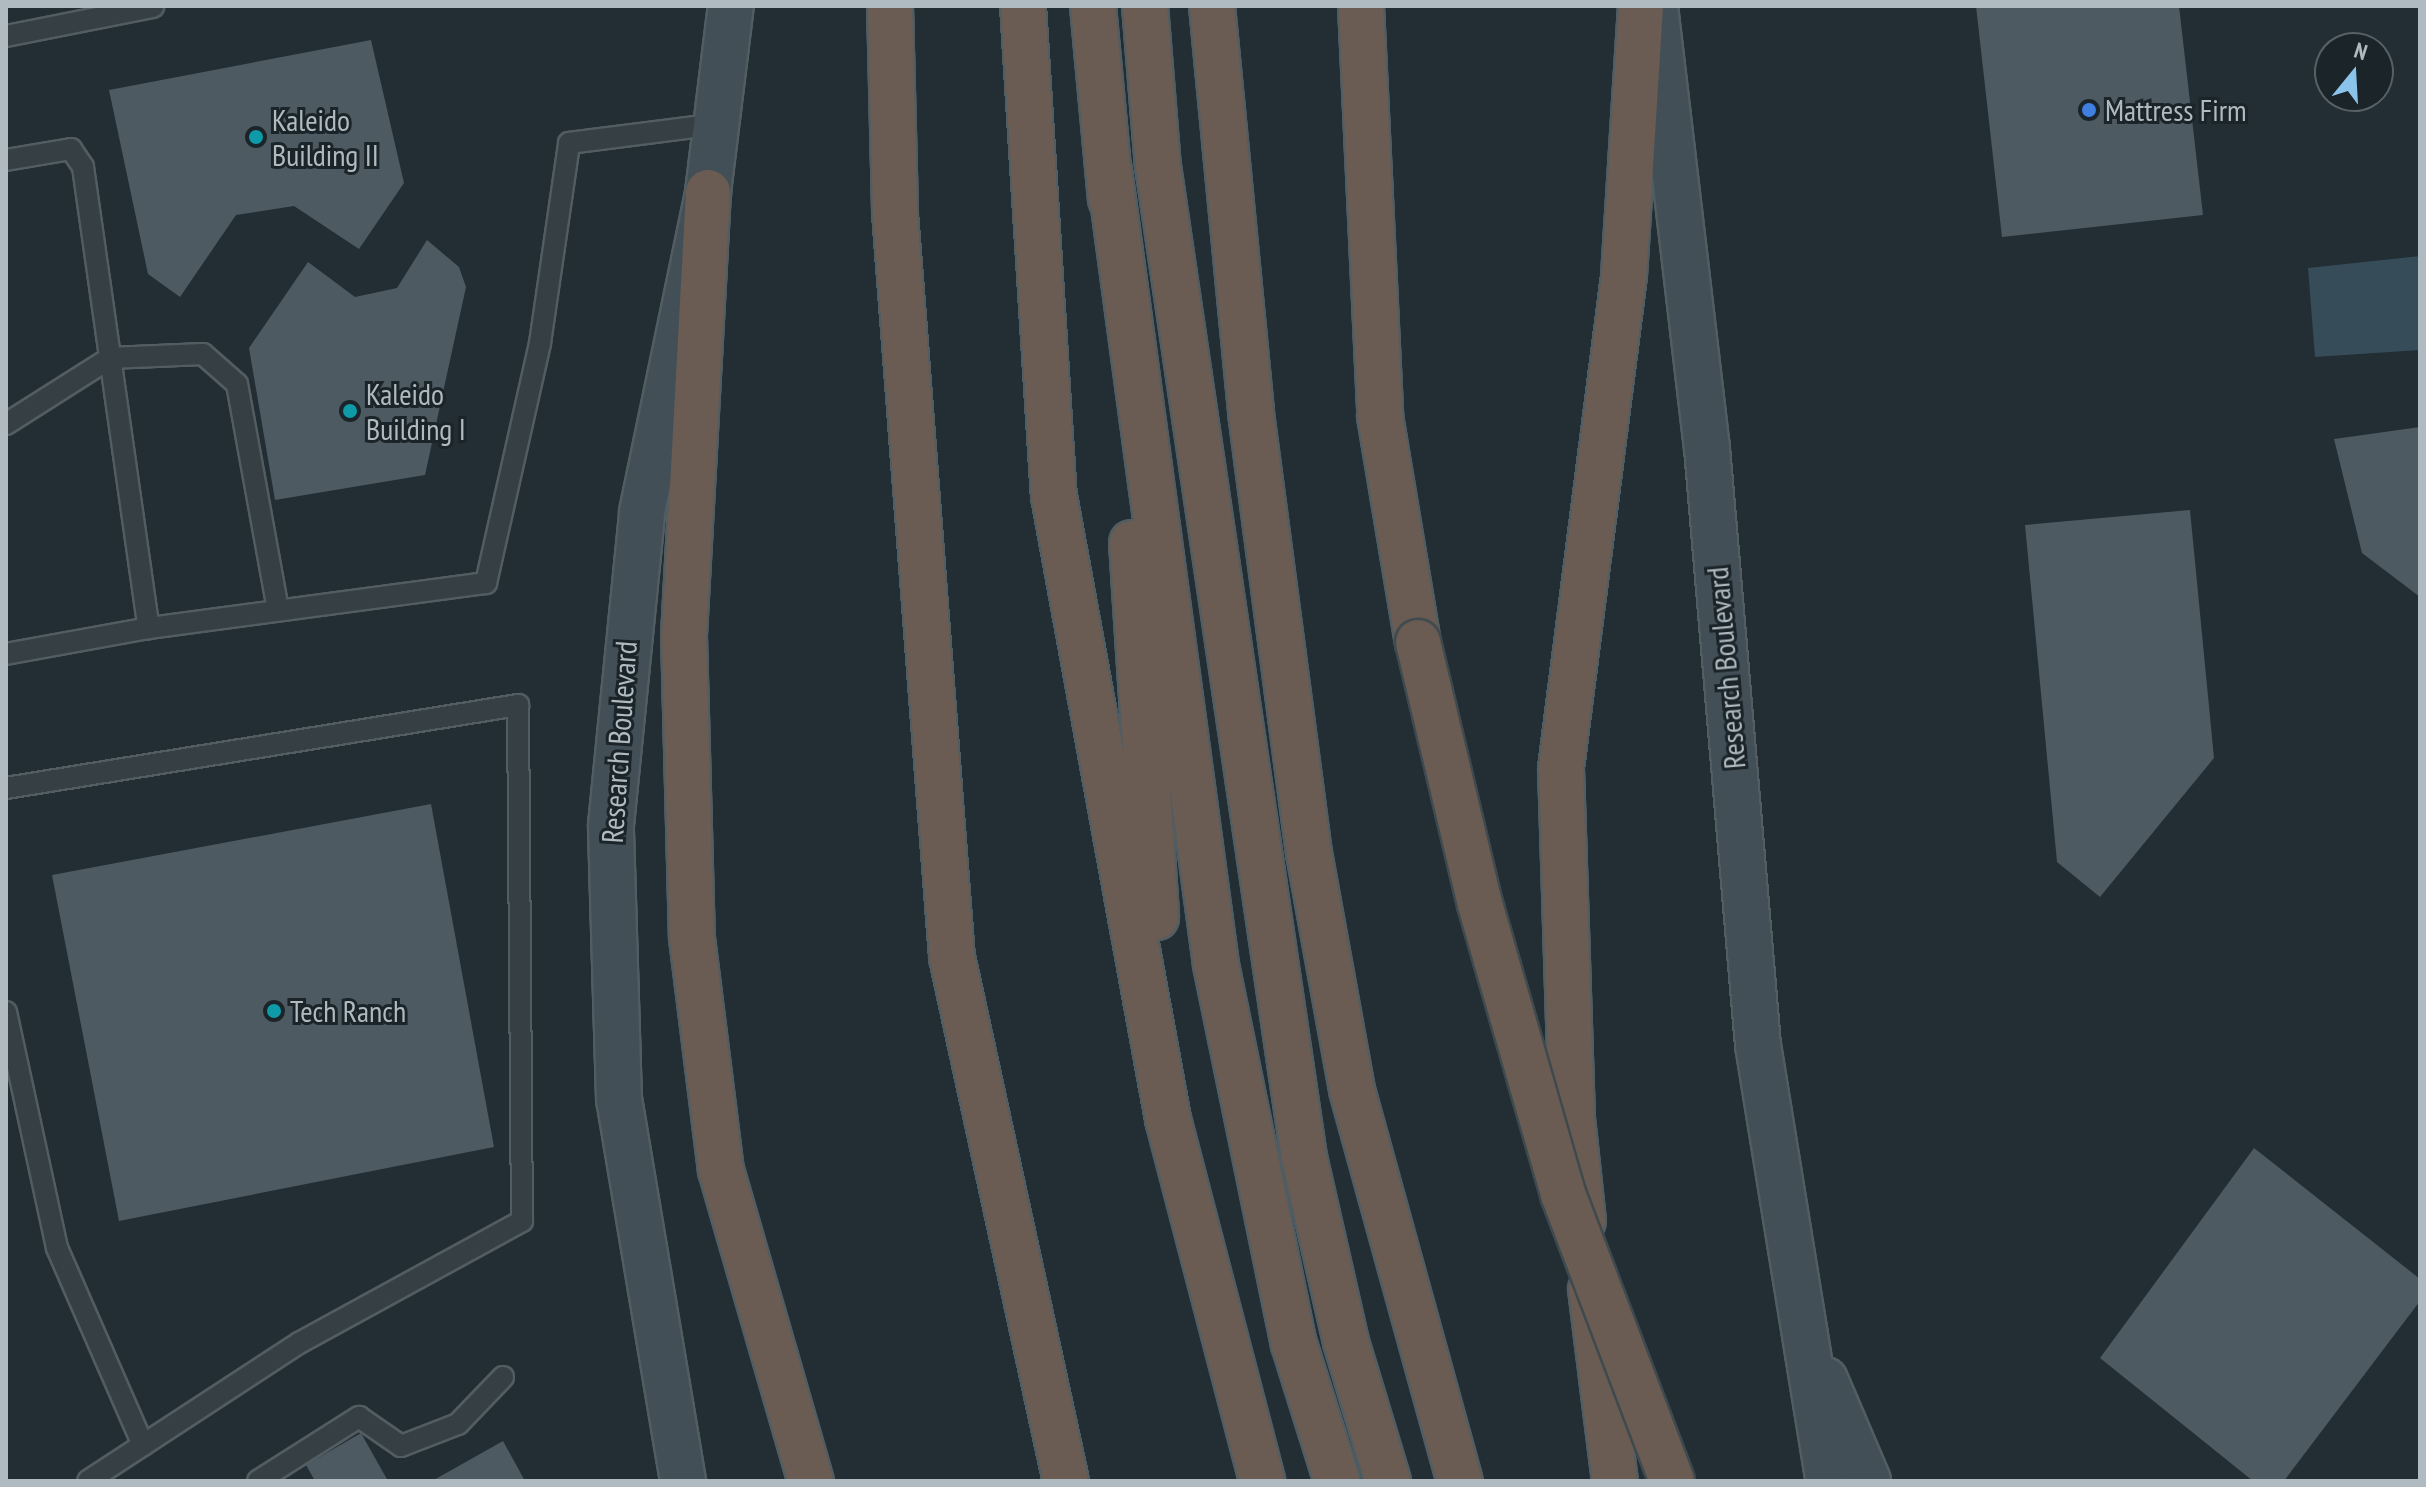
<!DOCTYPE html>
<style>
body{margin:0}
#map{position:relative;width:2426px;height:1487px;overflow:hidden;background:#222d34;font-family:"PT Sans Narrow",sans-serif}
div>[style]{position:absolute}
.water>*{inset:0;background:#374c59}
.building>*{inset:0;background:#4d5a62}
.roads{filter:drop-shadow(2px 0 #525d62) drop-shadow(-2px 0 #525d62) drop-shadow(0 2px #525d62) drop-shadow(0 -2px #525d62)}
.service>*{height:20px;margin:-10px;padding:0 10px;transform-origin:10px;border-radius:10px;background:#353f44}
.secondary>*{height:44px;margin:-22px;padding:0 22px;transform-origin:22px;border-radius:22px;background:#434f57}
.motorway>*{height:44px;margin:-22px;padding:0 22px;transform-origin:22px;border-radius:22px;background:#6a5c53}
.bridges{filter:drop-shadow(2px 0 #3f4a4f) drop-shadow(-2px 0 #3f4a4f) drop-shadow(0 2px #3f4a4f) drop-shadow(0 -2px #3f4a4f)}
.motorway-bridge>*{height:44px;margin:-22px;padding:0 22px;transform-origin:22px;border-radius:22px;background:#6a5c53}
.dots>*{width:22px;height:22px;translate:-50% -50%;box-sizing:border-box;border:4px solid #1a2429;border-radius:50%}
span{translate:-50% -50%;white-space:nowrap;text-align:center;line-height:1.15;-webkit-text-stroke:6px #1a2429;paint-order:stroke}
.poi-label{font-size:30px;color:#afbac1}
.left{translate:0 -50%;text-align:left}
.street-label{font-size:30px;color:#afbac1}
.frame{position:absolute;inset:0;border:8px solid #afbac1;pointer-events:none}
.north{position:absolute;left:2314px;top:32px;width:80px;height:80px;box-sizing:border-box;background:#1a2429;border:2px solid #566066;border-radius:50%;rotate:18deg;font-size:22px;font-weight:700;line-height:32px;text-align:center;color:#afbac1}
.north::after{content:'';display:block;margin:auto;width:28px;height:36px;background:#8bc4ea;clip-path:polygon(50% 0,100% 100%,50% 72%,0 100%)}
</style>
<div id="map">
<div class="water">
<div style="clip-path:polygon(2420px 256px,2420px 350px,2315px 357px,2308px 268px)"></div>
</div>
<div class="building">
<div style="clip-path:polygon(1976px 6px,2179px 6px,2203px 215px,2002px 237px)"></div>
<div style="clip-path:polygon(371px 40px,404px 183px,359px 249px,294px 206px,236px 215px,180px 297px,148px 274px,109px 90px)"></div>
<div style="clip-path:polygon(427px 240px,459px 267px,466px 287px,425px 475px,275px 500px,249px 348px,308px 262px,355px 297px,397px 288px)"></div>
<div style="clip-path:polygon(2420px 427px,2420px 597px,2362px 553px,2334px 439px)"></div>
<div style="clip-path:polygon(2190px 510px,2214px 758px,2100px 897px,2057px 862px,2025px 525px)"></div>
<div style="clip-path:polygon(431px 804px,494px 1147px,119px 1221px,52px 875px)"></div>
<div style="clip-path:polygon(2254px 1148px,2420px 1279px,2420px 1301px,2284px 1481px,2253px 1481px,2100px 1358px)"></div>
<div style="clip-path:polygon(361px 1433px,388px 1481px,315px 1481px,306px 1465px)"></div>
<div style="clip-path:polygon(503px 1441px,525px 1481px,432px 1481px)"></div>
</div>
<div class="roads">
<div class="service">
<div style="left:6px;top:36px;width:150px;rotate:-11.2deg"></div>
<div style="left:6px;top:160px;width:66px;rotate:-9.6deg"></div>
<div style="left:71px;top:149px;width:22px;rotate:56deg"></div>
<div style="left:83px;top:167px;width:466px;rotate:81.9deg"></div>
<div style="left:149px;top:628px;width:340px;rotate:-7.6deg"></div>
<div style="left:486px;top:583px;width:246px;rotate:-77.3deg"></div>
<div style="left:540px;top:343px;width:202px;rotate:-81.7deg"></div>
<div style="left:569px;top:143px;width:149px;rotate:-7.3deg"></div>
<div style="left:6px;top:424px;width:123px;rotate:-32.4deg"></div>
<div style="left:110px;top:358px;width:93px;rotate:-2.5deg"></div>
<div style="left:203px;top:354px;width:45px;rotate:41.4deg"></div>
<div style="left:237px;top:384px;width:230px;rotate:79.7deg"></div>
<div style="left:6px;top:654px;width:145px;rotate:-10.3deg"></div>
<div style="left:6px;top:788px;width:519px;rotate:-9.21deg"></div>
<div style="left:518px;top:705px;width:516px;rotate:89.56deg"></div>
<div style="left:522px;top:1221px;width:254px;rotate:151.3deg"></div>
<div style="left:299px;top:1343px;width:252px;rotate:146.8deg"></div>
<div style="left:6px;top:1012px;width:241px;rotate:77.8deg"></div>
<div style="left:57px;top:1248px;width:215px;rotate:66.4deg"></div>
<div style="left:258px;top:1481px;width:120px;rotate:-32.4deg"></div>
<div style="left:359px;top:1417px;width:51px;rotate:34.6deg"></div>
<div style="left:401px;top:1446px;width:61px;rotate:-21.1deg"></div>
<div style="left:458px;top:1424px;width:65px;rotate:-46.2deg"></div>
</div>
<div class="secondary">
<div style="left:1655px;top:6px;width:445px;rotate:83.3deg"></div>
<div style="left:1707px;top:448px;width:599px;rotate:85.12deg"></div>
<div style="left:1758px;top:1045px;width:442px;rotate:80.8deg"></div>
<div style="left:1825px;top:1380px;width:110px;rotate:66.9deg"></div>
<div style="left:683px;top:1481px;width:386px;rotate:-99.5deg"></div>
<div style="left:619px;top:1100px;width:275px;rotate:-91.7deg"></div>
<div style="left:611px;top:825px;width:315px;rotate:-84.3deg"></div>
<div style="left:642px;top:512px;width:327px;rotate:-78.3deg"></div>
<div style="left:708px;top:192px;width:187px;rotate:-83deg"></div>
</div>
<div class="motorway">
<div style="left:890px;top:6px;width:207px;rotate:88.6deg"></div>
<div style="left:895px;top:213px;width:746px;rotate:85.62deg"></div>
<div style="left:952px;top:957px;width:536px;rotate:77.73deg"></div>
<div style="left:1023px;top:6px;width:491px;rotate:86.4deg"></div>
<div style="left:1054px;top:496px;width:633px;rotate:79.63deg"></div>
<div style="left:1168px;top:1119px;width:374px;rotate:75.4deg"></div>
<div style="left:1093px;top:6px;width:194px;rotate:84.7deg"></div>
<div style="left:1145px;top:6px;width:161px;rotate:85.4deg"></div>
<div style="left:1158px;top:166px;width:1002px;rotate:81.62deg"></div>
<div style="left:1304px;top:1157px;width:190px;rotate:77.2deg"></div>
<div style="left:1346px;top:1342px;width:145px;rotate:73.2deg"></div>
<div style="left:1212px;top:6px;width:409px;rotate:84.5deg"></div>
<div style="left:1251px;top:413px;width:444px;rotate:82.5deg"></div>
<div style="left:1309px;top:853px;width:241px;rotate:79.7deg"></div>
<div style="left:1352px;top:1090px;width:406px;rotate:74.6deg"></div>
<div style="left:1361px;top:6px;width:410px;rotate:87.3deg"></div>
<div style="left:1380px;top:416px;width:229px;rotate:80.5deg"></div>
<div style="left:1109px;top:170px;width:802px;rotate:82.33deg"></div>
<div style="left:1216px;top:965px;width:387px;rotate:78.4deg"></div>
<div style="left:1294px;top:1344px;width:144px;rotate:72.6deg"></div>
<div style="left:708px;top:192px;width:445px;rotate:93.1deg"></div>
<div style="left:684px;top:636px;width:302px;rotate:88.5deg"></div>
<div style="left:692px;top:938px;width:234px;rotate:82.9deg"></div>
<div style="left:721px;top:1170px;width:324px;rotate:73.9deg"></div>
<div style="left:1132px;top:543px;width:375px;rotate:86.3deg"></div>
<div style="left:1583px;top:1221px;width:104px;rotate:-96.1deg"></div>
<div style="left:1572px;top:1118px;width:350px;rotate:-91.8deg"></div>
<div style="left:1561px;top:768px;width:496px;rotate:-82.7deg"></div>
<div style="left:1624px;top:276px;width:271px;rotate:-86.4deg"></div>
<div style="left:1591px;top:1289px;width:193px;rotate:82.9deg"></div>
</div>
</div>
<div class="bridges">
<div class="motorway-bridge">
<div style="left:1418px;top:642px;width:269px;rotate:76.7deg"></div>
<div style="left:1480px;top:904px;width:302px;rotate:74deg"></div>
<div style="left:1563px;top:1194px;width:307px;rotate:69.2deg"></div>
</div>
</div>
<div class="dots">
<div style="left:2089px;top:110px;background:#3f7fe0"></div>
<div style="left:256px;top:137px;background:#0f9aa8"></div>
<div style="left:350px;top:411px;background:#0f9aa8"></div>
<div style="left:274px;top:1011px;background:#0f9aa8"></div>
</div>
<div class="poi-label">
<span class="left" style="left:2105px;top:110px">Mattress Firm</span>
<span class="left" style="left:272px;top:137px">Kaleido<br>Building II</span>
<span class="left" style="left:366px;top:411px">Kaleido<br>Building I</span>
<span class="left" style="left:290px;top:1011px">Tech Ranch</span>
</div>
<div class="street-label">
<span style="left:1726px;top:668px;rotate:-95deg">Research Boulevard</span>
<span style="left:619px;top:742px;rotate:-86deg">Research Boulevard</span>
</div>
<div class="frame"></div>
<div class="north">N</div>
</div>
